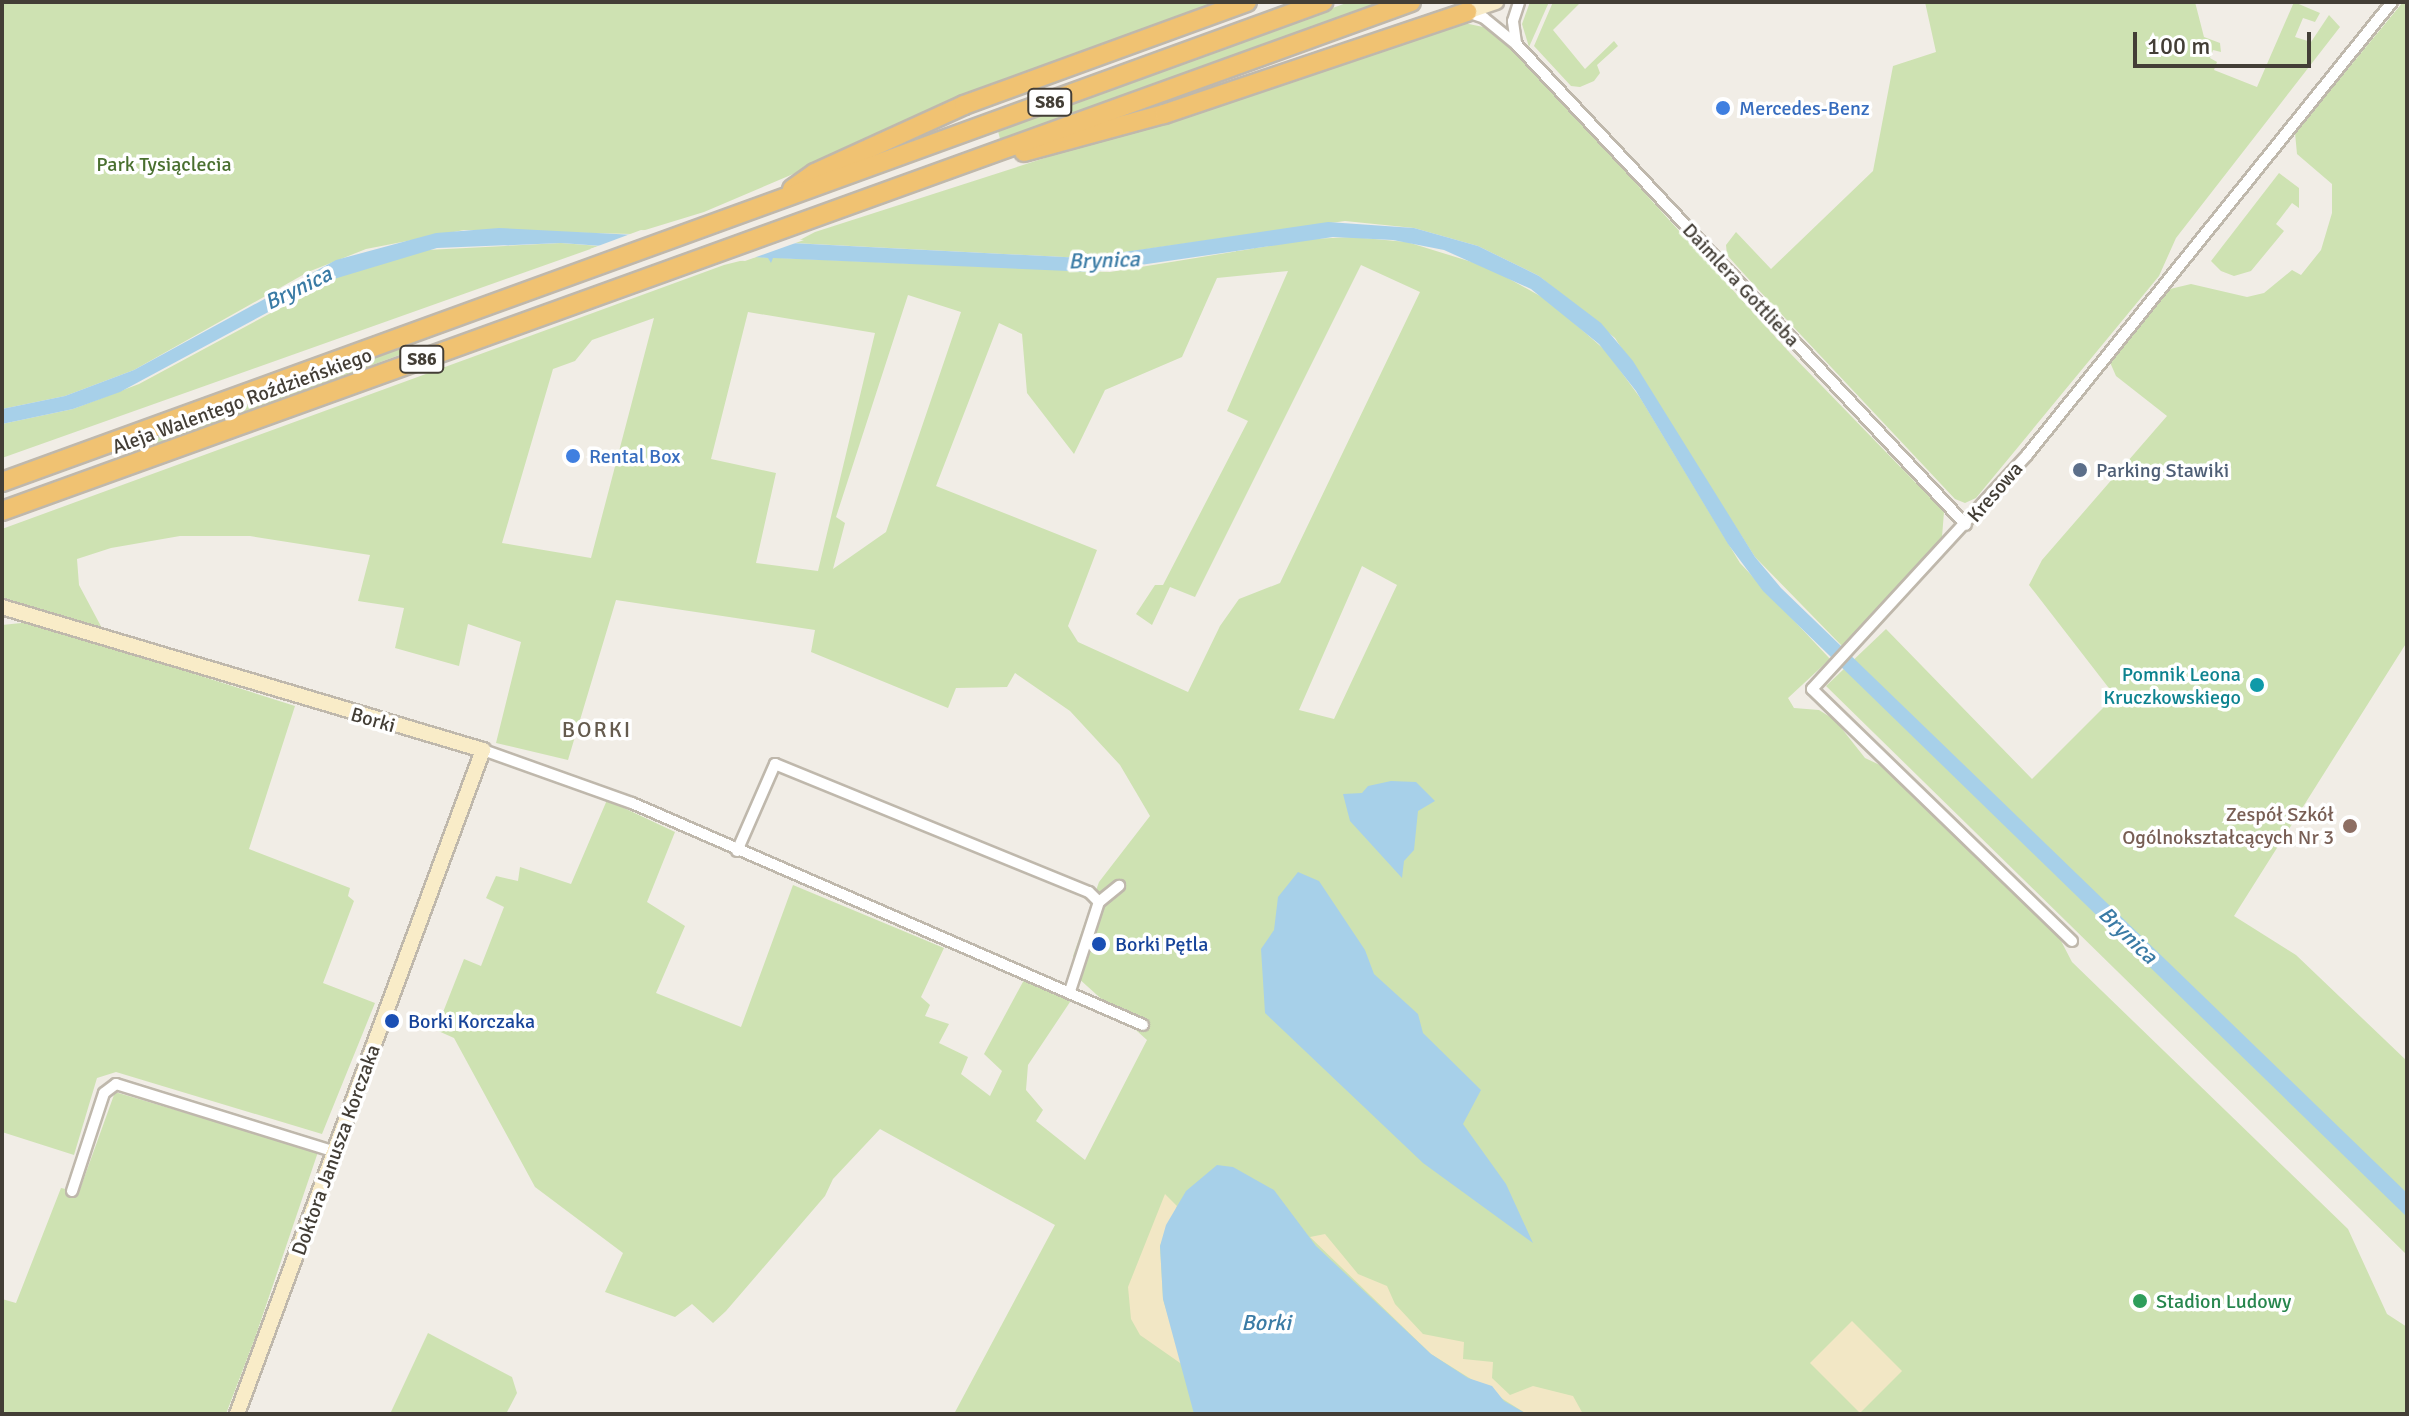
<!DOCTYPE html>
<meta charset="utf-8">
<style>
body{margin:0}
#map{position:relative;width:2409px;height:1416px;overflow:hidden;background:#f1ede6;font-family:Signika,sans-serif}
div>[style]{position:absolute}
.green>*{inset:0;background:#cee2b2}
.sand>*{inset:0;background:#f2e7c5}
.water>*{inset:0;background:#a7d0e9}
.pier>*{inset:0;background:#f1ede6}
.roads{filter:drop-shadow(2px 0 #bfb8ac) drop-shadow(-2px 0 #bfb8ac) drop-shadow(0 2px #bfb8ac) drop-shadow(0 -2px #bfb8ac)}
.street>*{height:10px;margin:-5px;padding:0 5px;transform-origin:5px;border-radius:5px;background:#fff}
.secondary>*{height:14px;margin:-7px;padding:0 7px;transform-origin:7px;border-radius:7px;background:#f9ecc8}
.highway>*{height:18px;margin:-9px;padding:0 9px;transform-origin:9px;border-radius:9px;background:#f0c272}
.dots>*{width:22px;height:22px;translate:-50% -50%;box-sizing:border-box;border:4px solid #fff;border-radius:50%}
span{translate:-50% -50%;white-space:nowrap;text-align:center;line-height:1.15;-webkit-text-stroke:7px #fff;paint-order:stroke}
.shield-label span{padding:2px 6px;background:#fff;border:2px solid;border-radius:6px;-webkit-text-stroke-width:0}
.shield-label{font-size:18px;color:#433e36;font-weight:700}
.shop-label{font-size:20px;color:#366cbe}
.left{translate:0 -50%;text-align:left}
.park-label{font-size:20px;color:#496f2f}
.street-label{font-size:20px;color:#433e36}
.service-label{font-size:20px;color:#4e5e75}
.culture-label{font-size:20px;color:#0d838f}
.right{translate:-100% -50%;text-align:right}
.education-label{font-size:20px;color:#785e54}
.transit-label{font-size:20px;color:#164399}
.leisure-label{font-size:20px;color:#27864d}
.water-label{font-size:22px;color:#3a7ba5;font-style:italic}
.neighbourhood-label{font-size:22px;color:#655b4e;letter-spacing:2px}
.frame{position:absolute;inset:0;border:4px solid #433e36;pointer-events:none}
.scale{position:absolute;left:2133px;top:32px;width:178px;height:36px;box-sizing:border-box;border:4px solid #433e36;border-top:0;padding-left:10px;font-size:24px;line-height:28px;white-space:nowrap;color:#433e36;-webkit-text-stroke:6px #fff;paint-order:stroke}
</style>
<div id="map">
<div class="green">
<div style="clip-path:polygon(2px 2px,1231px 2px,972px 98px,704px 212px,632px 234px,464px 230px,366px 249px,308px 272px,134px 370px,65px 396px,2px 409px)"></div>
<div style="clip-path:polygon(1349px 2px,1380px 2px,1000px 139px,998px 131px)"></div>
<div style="clip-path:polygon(1530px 2px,1549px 2px,1529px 47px,1522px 24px)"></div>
<div style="clip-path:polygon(1553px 2px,1581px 2px,1553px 30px,1585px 69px,1614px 41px,1618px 46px,1597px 65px,1600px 73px,1594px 81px,1580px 87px,1571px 86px,1534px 46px)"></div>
<div style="clip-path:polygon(1925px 2px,2195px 2px,2204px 37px,2220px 43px,2221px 52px,2213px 50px,2210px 58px,2217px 62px,2214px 70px,2257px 87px,2294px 2px,2320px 13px,2315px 22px,2303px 18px,2295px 37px,2311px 42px,2329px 15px,2340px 27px,2176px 238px,2159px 276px,1976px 498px,1965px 503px,1955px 499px,1754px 285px,1727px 255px,1726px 245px,1736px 232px,1771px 269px,1873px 171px,1893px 66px,1936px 52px)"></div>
<div style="clip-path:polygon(2403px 2px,2407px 2px,2407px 642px,2234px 916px,2296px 955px,2407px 1061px,2407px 1255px,1826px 686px,1886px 629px,2032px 779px,2115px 696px,2029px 585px,2042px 560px,2167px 416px,2116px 376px,2109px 360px,2170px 289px,2191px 284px,2247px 297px,2264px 293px,2292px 270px,2301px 275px,2321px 250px,2332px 213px,2332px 184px,2297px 154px,2295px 133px)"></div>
<div style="clip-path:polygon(1464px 23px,1488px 28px,1513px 48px,1790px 353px,1944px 512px,1942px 537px,1843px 647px,1755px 557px,1615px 338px,1539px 276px,1478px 246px,1414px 228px,1345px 221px,1083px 258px,794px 243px,815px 232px)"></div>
<div style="clip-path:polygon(2279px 173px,2299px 188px,2299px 208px,2292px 203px,2276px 224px,2284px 231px,2251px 271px,2234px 276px,2221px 271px,2211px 261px)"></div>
<div style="clip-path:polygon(evenodd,1352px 237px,1407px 242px,1488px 267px,1549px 301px,1606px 351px,1641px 399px,1740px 563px,1830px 659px,1788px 698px,1794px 708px,1819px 710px,1835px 720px,1865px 758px,1882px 766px,2059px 937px,2072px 962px,2348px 1229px,2387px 1314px,2407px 1327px,2407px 1414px,954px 1414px,1055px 1225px,880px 1129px,833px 1179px,825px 1196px,726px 1311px,713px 1323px,692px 1304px,675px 1317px,605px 1292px,623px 1253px,535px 1187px,454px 1038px,436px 1030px,464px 959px,481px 966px,504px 907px,486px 898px,496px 876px,518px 881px,520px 867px,571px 884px,607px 800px,675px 832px,647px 902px,685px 926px,656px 993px,741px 1027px,793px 885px,944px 948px,921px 997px,930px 1005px,925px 1016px,949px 1024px,939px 1043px,968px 1057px,961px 1074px,990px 1096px,1002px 1071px,984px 1054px,1024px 980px,1072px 999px,1028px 1065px,1026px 1090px,1043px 1110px,1036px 1121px,1085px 1160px,1147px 1040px,1077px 977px,1073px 956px,1099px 882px,1150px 816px,1120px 765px,1070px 711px,1015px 673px,1007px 687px,956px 688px,948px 708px,811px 652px,815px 630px,616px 600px,568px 760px,496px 743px,521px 642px,468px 624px,459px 666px,395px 648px,404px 608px,358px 601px,370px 555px,250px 536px,180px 536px,111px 548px,77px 559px,79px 585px,104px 632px,2px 597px,2px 529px,724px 265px,756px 257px,1110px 272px,1312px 239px,1352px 237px,1361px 265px,1420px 292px,1280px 583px,1239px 599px,1220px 626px,1188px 692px,1078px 642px,1068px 626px,1097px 550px,936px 486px,999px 323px,1022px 334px,1027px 393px,1074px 454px,1105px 390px,1182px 357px,1217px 278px,1288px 271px,1227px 411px,1248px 421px,1163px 585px,1155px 585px,1136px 614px,1152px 625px,1170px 587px,1195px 597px,1361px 265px,1352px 237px,908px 295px,961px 312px,886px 532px,833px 569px,845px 523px,836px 517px,908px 295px,1352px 237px,748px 312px,875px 333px,818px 571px,756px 563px,776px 473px,711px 459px,748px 312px,1352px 237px,654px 318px,591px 558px,502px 543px,553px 369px,575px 361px,592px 340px,654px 318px,1352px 237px,1362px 566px,1397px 585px,1334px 719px,1299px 710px,1362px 566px)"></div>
<div style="clip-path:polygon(561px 243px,599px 246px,2px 458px,2px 424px,73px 409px,139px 384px,345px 273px,427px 250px)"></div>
<div style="clip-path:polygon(411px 344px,413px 350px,130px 454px,128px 447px)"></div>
<div style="clip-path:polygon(31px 622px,295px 706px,249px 849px,350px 888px,348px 896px,354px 901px,323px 983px,375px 1003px,322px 1134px,116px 1072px,97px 1078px,74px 1155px,2px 1132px,2px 625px)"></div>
<div style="clip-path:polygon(115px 1092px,318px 1152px,255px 1338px,226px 1414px,2px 1414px,2px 1299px,16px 1303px,61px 1188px,79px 1192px)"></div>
<div style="clip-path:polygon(428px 1333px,512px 1377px,517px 1393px,506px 1414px,390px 1414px)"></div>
</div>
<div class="sand">
<div style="clip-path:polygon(1165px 1194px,1177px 1206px,1160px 1246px,1163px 1299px,1183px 1365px,1140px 1335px,1131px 1319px,1128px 1287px)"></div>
<div style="clip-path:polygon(1325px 1234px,1358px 1274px,1387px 1286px,1395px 1304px,1423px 1334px,1464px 1342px,1463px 1359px,1493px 1362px,1492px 1378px,1510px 1395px,1533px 1386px,1573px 1396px,1583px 1414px,1527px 1414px,1431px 1354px,1310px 1237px)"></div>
<div style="clip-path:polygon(1852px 1321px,1902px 1371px,1860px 1413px,1810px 1363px)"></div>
</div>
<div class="water">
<div style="clip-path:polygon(1328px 222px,1414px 228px,1478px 246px,1539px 276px,1601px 323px,1633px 361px,1755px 557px,1781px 588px,2407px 1193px,2407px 1217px,1763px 591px,1728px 544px,1636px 391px,1599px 344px,1531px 289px,1444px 250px,1393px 240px,1333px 237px,1092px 272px,773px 258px,771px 263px,768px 258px,561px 243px,437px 248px,324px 282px,120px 392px,73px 409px,2px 424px,2px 409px,65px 396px,134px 370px,336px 260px,436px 233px,499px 228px,1083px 258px)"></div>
<div style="clip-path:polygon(1391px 781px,1416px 782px,1435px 801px,1418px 811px,1414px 850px,1404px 861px,1402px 878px,1350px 821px,1343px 794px,1362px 793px,1368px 786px)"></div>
<div style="clip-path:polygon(1298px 872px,1319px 881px,1365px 950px,1374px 974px,1418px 1014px,1423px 1033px,1481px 1090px,1463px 1124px,1506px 1184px,1533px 1243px,1423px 1163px,1265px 1013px,1261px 949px,1274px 930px,1278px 897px)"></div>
<div style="clip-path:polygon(1217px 1165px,1233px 1167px,1274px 1190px,1316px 1246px,1431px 1354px,1468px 1378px,1492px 1386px,1504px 1401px,1527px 1414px,1194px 1414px,1163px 1299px,1160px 1246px,1166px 1225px,1186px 1191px)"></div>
</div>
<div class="pier">
<div style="clip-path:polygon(641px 230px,804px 240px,745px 261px,590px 249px)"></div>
</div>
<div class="roads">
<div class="street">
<div style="left:1467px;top:12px;width:18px;rotate:19deg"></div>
<div style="left:1484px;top:18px;width:43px;rotate:39.3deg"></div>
<div style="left:1517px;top:45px;width:657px;rotate:46.91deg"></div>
<div style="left:1516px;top:43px;width:22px;rotate:-98deg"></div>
<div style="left:1513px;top:21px;width:20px;rotate:-72deg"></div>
<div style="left:483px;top:750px;width:158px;rotate:19.6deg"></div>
<div style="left:632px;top:803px;width:557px;rotate:23.48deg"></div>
<div style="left:737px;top:851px;width:95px;rotate:-66.4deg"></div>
<div style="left:775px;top:764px;width:339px;rotate:22.2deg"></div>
<div style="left:1089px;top:892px;width:14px;rotate:45deg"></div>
<div style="left:2072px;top:941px;width:362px;rotate:-135.9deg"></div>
<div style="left:1812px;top:689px;width:318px;rotate:-47.4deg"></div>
<div style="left:2027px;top:455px;width:582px;rotate:-51.14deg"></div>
<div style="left:1070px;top:991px;width:94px;rotate:-72deg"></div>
<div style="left:1099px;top:902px;width:26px;rotate:-39deg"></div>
<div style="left:72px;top:1191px;width:103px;rotate:-71.9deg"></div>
<div style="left:104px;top:1093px;width:15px;rotate:-37deg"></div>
<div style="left:116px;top:1084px;width:229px;rotate:17.2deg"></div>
</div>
<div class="secondary">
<div style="left:1467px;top:12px;width:31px;rotate:-19deg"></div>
<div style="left:2px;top:607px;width:502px;rotate:16.56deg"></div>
<div style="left:483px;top:750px;width:708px;rotate:110.33deg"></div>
</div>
<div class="highway">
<div style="left:1024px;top:152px;width:145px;rotate:-15.2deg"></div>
<div style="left:1164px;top:114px;width:320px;rotate:-18.6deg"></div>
<div style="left:792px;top:189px;width:28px;rotate:-35deg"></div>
<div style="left:815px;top:173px;width:164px;rotate:-24.5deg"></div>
<div style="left:964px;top:105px;width:301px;rotate:-20deg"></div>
<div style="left:2px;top:482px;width:1406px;rotate:-19.97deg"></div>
<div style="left:2px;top:511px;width:1498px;rotate:-19.86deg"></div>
</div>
</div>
<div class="dots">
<div style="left:1723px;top:108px;background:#3f7fe0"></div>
<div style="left:573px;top:456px;background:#3f7fe0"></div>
<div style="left:2080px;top:470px;background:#5c6f8a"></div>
<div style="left:2257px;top:685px;background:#0f9aa8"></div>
<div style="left:2350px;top:826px;background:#8d6e63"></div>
<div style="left:1099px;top:944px;background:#1a4fb4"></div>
<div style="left:392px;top:1021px;background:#1a4fb4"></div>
<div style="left:2140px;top:1301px;background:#2e9e5b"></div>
</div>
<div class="shield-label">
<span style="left:1050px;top:102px">S86</span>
<span style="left:422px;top:359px">S86</span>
</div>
<div class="shop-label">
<span class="left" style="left:1739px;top:108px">Mercedes-Benz</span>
<span class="left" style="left:589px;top:456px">Rental Box</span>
</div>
<div class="park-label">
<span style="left:164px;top:164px">Park Tysiąclecia</span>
</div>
<div class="street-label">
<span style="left:1741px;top:285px;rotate:47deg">Daimlera Gottlieba</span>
<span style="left:242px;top:401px;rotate:-20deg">Aleja Walentego Roździeńskiego</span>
<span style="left:1995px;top:492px;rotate:-49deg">Kresowa</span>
<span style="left:373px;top:720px;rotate:16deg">Borki</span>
<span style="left:336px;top:1150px;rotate:-70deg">Doktora Janusza Korczaka</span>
</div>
<div class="service-label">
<span class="left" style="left:2096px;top:470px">Parking Stawiki</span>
</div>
<div class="culture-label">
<span class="right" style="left:2241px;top:686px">Pomnik Leona<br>Kruczkowskiego</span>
</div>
<div class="education-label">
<span class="right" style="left:2334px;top:826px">Zespół Szkół<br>Ogólnokształcących Nr 3</span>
</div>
<div class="transit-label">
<span class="left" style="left:1115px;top:944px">Borki Pętla</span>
<span class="left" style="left:408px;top:1021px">Borki Korczaka</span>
</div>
<div class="leisure-label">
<span class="left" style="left:2156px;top:1301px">Stadion Ludowy</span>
</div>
<div class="water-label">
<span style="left:1104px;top:260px;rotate:-2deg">Brynica</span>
<span style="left:298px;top:288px;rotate:-26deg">Brynica</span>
<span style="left:2128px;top:935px;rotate:44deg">Brynica</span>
<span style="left:1266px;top:1323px">Borki</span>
</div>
<div class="neighbourhood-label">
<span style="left:597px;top:730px">BORKI</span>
</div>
<div class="frame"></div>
<div class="scale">100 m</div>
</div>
